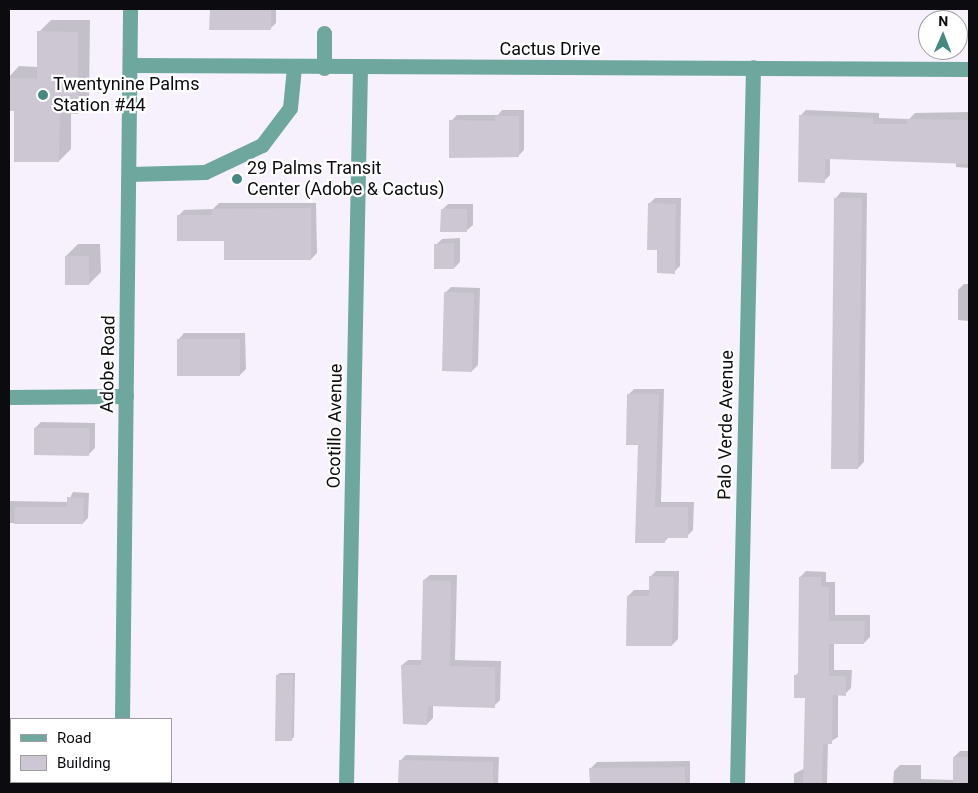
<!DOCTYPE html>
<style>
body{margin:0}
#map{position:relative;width:978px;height:793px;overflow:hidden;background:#f6f1fd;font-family:Roboto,sans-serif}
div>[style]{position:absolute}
.shadow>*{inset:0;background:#0003}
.building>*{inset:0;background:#ccc7d3}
.minor>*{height:15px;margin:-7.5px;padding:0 7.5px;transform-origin:7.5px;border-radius:7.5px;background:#6ea79d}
.dots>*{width:14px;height:14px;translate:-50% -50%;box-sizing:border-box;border:2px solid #fff;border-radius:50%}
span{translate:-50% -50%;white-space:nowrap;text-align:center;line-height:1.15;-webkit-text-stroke:4.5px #fff;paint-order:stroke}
.street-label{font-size:18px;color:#0c0b0f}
.poi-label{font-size:18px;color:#0c0b0f}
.left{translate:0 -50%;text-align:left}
.frame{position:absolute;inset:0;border:10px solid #0c0b0f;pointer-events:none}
.legend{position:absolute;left:10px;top:718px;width:162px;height:65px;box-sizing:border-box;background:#fff;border:1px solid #9e9d9f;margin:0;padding:6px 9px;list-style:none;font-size:15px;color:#0c0b0f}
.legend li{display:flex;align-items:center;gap:10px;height:25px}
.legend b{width:25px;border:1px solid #9e9d9f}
.north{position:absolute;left:918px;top:10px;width:50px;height:50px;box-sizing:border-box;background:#fff;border:1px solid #9e9d9f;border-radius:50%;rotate:1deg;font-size:14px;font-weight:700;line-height:20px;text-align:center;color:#0c0b0f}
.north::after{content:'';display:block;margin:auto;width:18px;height:22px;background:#458a80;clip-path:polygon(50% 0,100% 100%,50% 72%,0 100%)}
</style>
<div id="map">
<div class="shadow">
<div style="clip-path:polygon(211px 9px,276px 9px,276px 23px,270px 29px,211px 29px)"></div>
<div style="clip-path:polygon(51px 20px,90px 20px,89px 100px,77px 112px,71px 112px,71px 149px,59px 161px,15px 110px,9px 110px,9px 77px,19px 66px,38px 67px,39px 32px)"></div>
<div style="clip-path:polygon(502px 110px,524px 110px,524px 150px,518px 156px,451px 121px,457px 115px,498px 115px)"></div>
<div style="clip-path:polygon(806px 110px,879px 113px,879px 118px,909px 119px,915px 113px,969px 112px,969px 168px,956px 167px,956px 162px,830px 157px,830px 175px,824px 181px,800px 116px)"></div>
<div style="clip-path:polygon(841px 192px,867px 193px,864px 462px,858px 468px,835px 199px)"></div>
<div style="clip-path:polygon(655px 198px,681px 198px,680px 266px,674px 272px,658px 249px,649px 204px)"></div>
<div style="clip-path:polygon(219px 203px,316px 203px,317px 253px,311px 259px,178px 216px,184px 210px,213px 209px)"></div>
<div style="clip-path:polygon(448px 204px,473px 204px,473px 225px,466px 231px,442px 210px)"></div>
<div style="clip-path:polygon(460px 238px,460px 262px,454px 268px,436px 245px,442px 239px)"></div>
<div style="clip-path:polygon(78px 244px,100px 244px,101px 272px,89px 284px,66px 256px)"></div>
<div style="clip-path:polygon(964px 284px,969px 284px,969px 321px,958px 320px,958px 290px)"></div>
<div style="clip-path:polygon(451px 287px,480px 288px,478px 365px,472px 371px,445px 293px)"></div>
<div style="clip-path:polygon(184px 333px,245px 333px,246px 369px,240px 375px,178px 340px)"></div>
<div style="clip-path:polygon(634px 389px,664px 389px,661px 502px,694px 502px,693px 530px,687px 536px,670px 536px,664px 542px,636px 542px,639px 443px,628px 395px)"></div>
<div style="clip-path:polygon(41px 422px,95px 423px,95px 448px,89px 454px,35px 428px)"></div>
<div style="clip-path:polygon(73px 492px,89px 493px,88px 518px,83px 523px,9px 523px,9px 501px,68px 502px)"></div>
<div style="clip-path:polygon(656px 571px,679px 571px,678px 639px,672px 645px,628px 596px,634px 590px,650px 590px,650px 577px)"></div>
<div style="clip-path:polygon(806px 571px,826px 572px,826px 582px,835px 582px,835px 615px,870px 615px,870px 637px,864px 643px,834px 642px,834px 670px,852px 670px,851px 688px,845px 694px,838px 694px,838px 737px,828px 743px,827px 784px,794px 784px,794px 774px,805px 768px,806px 697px,796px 675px,799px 672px,800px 577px)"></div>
<div style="clip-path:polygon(430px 575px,457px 575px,455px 660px,501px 661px,500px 700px,494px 706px,433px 705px,433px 718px,427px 724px,402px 665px,408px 660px,422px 660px,424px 580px)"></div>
<div style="clip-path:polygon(280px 673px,295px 673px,294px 737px,291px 740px,277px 675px)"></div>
<div style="clip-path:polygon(9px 726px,11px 726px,11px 760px,9px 760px)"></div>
<div style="clip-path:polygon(960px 751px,969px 751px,969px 783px,893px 784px,894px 771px,900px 765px,921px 765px,921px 779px,954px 780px,954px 757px)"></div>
<div style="clip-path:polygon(406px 755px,499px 757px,498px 784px,400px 784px,400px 761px)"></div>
<div style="clip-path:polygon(690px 761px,690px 784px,591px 784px,591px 768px,597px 762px)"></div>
</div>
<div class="building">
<div style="clip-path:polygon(210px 9px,271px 9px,271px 30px,209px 30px)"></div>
<div style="clip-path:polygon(37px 31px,78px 32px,78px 114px,60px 113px,59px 162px,14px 162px,14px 111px,9px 111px,9px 78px,37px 78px)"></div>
<div style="clip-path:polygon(799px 115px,873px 118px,873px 124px,907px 124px,907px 119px,969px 120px,969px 164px,829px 159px,825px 160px,825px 183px,798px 182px)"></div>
<div style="clip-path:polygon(495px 116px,519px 116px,519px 157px,449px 158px,449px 120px,495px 121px)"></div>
<div style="clip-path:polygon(834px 198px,862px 198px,858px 469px,831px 469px)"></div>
<div style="clip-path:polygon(648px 203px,676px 204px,675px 274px,657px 273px,657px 250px,647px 250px)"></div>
<div style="clip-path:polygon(311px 208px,311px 260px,224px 260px,224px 241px,177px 241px,177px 215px,212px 215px,212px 209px)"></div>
<div style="clip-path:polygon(441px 209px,467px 209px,467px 232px,440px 232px)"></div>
<div style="clip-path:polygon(454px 243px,454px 269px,434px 269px,434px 244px)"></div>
<div style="clip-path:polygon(65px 256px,89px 256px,89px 285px,65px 285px)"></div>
<div style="clip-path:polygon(444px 292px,474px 293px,472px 372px,442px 371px)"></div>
<div style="clip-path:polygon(177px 339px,240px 339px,240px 376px,177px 376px)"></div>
<div style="clip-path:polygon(627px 394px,659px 394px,655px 507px,688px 507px,688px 538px,665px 538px,665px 543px,635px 543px,638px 445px,626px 445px)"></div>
<div style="clip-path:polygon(34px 428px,90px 428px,89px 456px,34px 455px)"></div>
<div style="clip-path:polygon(67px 497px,84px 498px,83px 524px,14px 524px,15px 507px,67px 507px)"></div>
<div style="clip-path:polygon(649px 576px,674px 577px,672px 646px,626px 646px,627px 596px,649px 596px)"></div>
<div style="clip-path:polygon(799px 577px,821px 577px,821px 587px,829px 587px,829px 621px,865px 621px,864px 644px,829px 644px,829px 676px,846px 676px,846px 696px,833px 695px,832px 744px,823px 744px,822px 784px,803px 784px,805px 698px,794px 698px,794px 675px,798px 675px)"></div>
<div style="clip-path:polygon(423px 580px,451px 581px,450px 666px,495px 667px,495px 708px,428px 706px,427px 725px,403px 724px,401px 665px,421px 665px)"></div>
<div style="clip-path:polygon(276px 675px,293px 675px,292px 741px,275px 741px)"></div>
<div style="clip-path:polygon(953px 757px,969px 757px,969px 784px,953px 784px)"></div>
<div style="clip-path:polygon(399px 760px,493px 762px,493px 784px,398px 784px)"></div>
<div style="clip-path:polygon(685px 767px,685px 784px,590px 784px,589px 768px)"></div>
</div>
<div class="minor">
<div style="left:324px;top:33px;width:35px;rotate:90deg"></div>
<div style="left:130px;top:65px;width:839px;rotate:0.27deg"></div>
<div style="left:129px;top:174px;width:76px;rotate:-1.5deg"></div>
<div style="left:205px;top:172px;width:63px;rotate:-25.3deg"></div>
<div style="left:262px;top:145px;width:46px;rotate:-52.9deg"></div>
<div style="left:290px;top:108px;width:41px;rotate:-84.4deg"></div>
<div style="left:9px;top:397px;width:117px;rotate:-0.5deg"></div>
<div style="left:122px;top:719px;width:710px;rotate:-89.35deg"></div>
<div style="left:121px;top:784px;width:2px;rotate:-90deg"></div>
<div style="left:346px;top:784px;width:715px;rotate:-88.88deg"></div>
<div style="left:737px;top:784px;width:717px;rotate:-88.72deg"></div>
</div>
<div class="dots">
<div style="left:43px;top:95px;background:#458a80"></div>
<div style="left:237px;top:179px;background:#458a80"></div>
</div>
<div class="street-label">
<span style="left:550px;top:49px">Cactus Drive</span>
<span style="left:108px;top:364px;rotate:-89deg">Adobe Road</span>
<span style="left:726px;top:425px;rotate:-89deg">Palo Verde Avenue</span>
<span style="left:335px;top:426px;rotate:-89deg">Ocotillo Avenue</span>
</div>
<div class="poi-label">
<span class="left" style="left:53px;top:95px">Twentynine Palms<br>Station #44</span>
<span class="left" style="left:247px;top:179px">29 Palms Transit<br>Center (Adobe &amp; Cactus)</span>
</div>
<div class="frame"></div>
<ul class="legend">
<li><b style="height:6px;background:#6ea79d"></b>Road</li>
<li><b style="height:14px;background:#ccc7d3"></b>Building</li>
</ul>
<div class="north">N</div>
</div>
